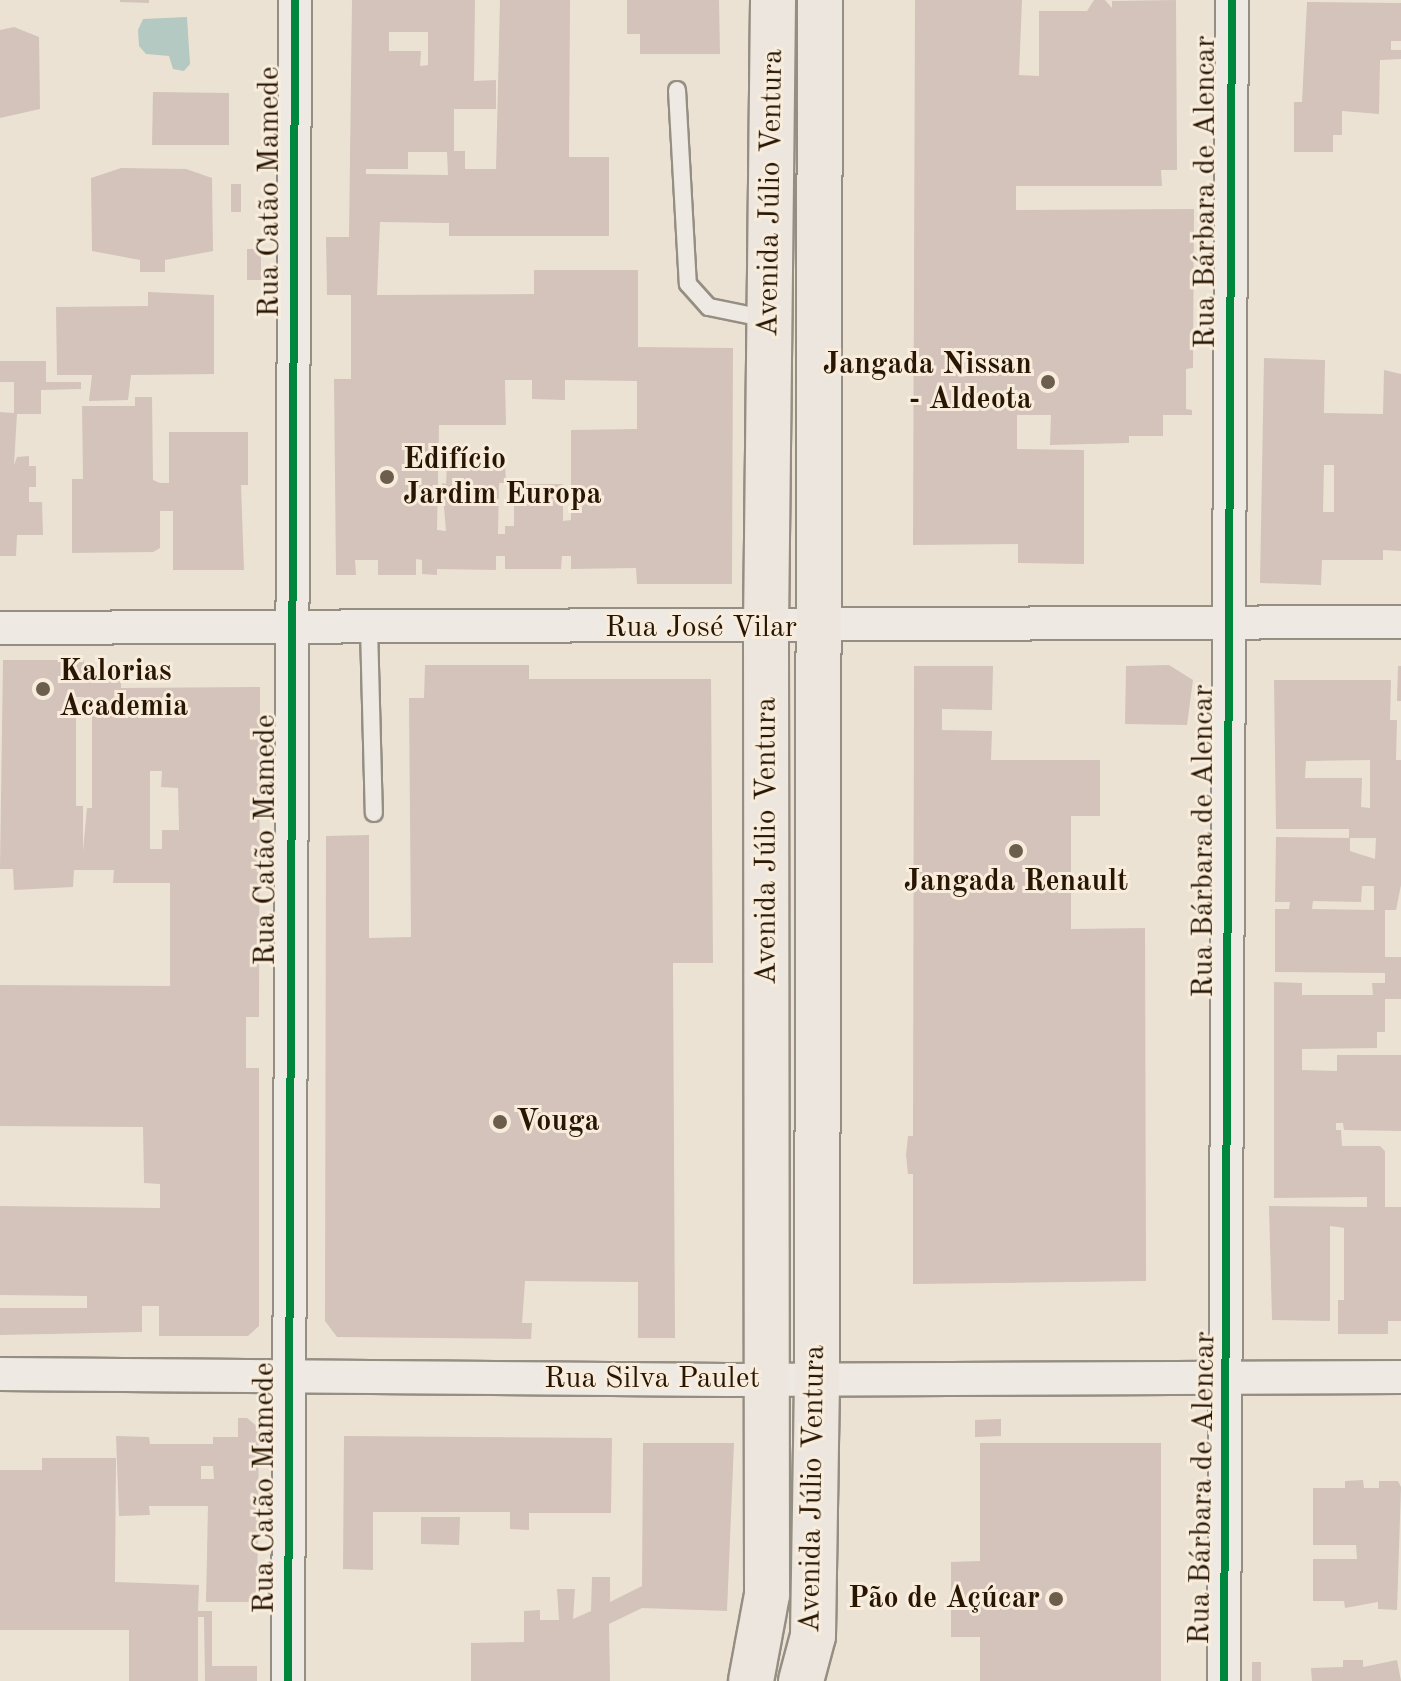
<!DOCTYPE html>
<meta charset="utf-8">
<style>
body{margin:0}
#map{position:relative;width:1401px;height:1681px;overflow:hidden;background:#ebe2d4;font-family:"Old Standard TT",serif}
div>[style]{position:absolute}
.water>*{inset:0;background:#b4c9c2}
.building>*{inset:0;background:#d3c3bb}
.roads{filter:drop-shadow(2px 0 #958e83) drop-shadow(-2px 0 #958e83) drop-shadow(0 2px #958e83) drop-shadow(0 -2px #958e83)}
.service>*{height:16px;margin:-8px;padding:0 8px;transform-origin:8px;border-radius:8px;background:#eeeae3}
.minor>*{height:32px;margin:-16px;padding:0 16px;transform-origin:16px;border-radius:16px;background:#eeeae3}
.primary>*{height:44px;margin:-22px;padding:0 22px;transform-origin:22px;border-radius:22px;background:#ece6de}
.cycleway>*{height:8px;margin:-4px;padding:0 4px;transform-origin:4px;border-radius:4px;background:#00873e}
.dots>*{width:22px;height:22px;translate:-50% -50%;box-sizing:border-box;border:4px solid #f8eddd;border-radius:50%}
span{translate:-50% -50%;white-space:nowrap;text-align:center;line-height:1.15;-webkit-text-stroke:6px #f8eddd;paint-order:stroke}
.street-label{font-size:30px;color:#291602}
.poi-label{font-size:30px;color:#291602;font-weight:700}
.right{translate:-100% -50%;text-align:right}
.left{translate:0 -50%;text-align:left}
</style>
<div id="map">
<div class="water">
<div style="clip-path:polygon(187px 17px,190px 64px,184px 71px,173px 69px,169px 56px,146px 54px,139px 46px,138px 30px,143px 19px)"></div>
</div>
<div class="building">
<div style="clip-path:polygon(120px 0,149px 0,149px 3px,120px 2px)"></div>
<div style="clip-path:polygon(evenodd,352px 0,475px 0,474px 81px,496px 80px,496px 109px,454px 109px,454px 151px,465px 151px,465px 169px,496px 169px,500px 0,570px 0,569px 157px,609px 157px,609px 236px,449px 236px,449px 223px,380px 222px,377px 295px,534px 294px,534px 270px,638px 270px,638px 347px,733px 348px,732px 584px,637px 584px,636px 568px,571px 569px,571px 556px,562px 556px,561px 569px,505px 569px,505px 556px,496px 556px,496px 570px,437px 569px,437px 575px,422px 574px,422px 560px,416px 559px,416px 575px,378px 575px,378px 560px,355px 560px,356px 575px,336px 575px,334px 379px,351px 379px,351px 295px,327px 295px,326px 237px,349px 237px,352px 0,389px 32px,428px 32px,428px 65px,420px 66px,421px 51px,389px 51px,389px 32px,352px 0,408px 152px,447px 152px,448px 175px,366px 174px,366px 169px,408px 169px,408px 152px,352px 0,505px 380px,532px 380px,532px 399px,565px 400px,565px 380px,637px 381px,637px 429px,571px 430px,571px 520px,563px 521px,563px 484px,514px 484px,514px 526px,505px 526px,505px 534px,498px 534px,499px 483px,506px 483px,505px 462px,447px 464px,446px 484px,442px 483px,446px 531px,437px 530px,439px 425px,506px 425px,505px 380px)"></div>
<div style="clip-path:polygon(627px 0,719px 0,720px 54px,640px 54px,640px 34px,627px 34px)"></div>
<div style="clip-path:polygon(915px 0,1022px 0,1019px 75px,1039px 76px,1039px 11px,1087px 11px,1094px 0,1105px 0,1112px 8px,1112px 1px,1176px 0,1177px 170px,1161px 170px,1162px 186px,1016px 186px,1016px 210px,1194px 209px,1193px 368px,1186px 369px,1186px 409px,1192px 410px,1192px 415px,1163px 415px,1163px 436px,1129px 436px,1129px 443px,1050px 445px,1051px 415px,1017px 415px,1017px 449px,1084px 450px,1084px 564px,1018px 563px,1018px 544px,913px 545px)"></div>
<div style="clip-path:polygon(1307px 2px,1401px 3px,1401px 41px,1391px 41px,1391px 50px,1401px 50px,1401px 59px,1380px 60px,1379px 114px,1342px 111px,1342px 135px,1333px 135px,1333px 152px,1294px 152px,1294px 102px,1302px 102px)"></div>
<div style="clip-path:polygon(14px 27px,39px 37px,40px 109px,0 118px,0 30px)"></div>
<div style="clip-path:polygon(153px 92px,229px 93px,229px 145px,152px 145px)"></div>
<div style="clip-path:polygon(121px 168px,186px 169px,212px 178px,213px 251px,165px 260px,165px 272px,140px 272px,140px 260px,92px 251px,91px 178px)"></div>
<div style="clip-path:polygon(231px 184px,241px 184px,241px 212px,231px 212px)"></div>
<div style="clip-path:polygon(247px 249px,261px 249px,261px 280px,247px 280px)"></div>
<div style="clip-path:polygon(148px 292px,214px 295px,214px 374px,131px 375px,128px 400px,89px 401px,92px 375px,57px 375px,56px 307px,148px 306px)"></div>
<div style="clip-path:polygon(evenodd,1264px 358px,1325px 360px,1324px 413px,1383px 414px,1384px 370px,1401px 374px,1401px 551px,1383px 550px,1383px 560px,1322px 560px,1321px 585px,1260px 583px,1264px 358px,1324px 465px,1334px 465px,1334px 512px,1323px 512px,1324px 465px)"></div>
<div style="clip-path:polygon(0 361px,46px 361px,46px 382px,81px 382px,81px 389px,41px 390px,41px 414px,17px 414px,14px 465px,17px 457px,29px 456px,29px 466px,36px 466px,36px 487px,29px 487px,29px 502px,42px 502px,43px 535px,17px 535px,16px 556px,0 556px,0 412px,14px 413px,14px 382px,0 382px)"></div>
<div style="clip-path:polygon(135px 397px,152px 397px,153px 480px,160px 483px,169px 483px,169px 432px,248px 432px,248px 485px,241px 485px,244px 570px,173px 570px,173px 511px,160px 511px,160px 548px,153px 552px,72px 553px,72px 479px,83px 479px,82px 406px,135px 406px)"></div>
<div style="clip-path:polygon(evenodd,3px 660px,84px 660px,84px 665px,97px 666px,97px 672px,121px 672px,121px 688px,260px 687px,259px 1017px,246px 1017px,246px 1068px,259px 1068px,259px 1326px,248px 1336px,159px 1336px,159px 1306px,142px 1306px,142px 1332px,0 1335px,0 1308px,87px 1308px,87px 1296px,0 1295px,0 1206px,160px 1208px,160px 1184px,144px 1183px,143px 1127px,0 1126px,0 985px,170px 986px,170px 883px,113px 883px,114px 870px,74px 870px,73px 887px,14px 890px,13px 869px,0 869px,3px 660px,76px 697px,84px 697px,83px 714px,92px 714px,92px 808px,87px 808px,83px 851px,83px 806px,76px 806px,76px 697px,3px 660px,150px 771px,162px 771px,161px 787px,178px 788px,179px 830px,162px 830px,162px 849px,150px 849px,150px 771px)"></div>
<div style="clip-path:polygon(425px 665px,529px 665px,529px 679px,711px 679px,713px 963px,673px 963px,675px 1338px,638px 1338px,638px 1282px,525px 1281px,522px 1323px,532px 1323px,531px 1339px,337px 1337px,325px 1321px,326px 836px,369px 835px,369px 938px,411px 937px,409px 698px,424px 698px)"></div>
<div style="clip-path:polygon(1169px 665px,1193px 680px,1187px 725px,1125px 724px,1126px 666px)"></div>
<div style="clip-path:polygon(914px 666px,993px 666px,992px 710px,942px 709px,942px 730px,992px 731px,991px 760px,1100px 760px,1100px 816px,1071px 816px,1071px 929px,1145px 928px,1146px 1281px,913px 1284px,913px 1174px,908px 1174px,906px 1155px,908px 1136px,913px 1136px)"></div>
<div style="clip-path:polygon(1398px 666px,1401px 666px,1401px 701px,1397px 701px)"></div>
<div style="clip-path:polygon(evenodd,1274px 680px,1391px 680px,1390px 720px,1397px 720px,1396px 760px,1401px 760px,1401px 885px,1396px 910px,1385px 910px,1385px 957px,1401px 957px,1401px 999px,1385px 999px,1385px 1032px,1377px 1032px,1377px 1048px,1302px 1049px,1302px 1070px,1337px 1071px,1337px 1055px,1401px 1055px,1401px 1131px,1344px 1130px,1343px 1123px,1336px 1123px,1336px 1130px,1341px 1130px,1342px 1146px,1380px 1146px,1385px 1151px,1385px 1207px,1401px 1207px,1401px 1321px,1388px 1321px,1388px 1334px,1338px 1334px,1338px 1300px,1344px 1300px,1344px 1228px,1338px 1227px,1330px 1226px,1330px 1321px,1272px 1320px,1269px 1206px,1367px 1207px,1367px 1197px,1274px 1198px,1274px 982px,1302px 983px,1302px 995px,1373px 995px,1372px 983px,1385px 983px,1385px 973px,1275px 972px,1275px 909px,1289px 909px,1290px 902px,1275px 902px,1276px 837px,1349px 838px,1349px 829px,1276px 829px,1274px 680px,1370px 760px,1370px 808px,1361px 807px,1362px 778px,1305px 778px,1306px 761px,1370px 760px,1274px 680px,1350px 838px,1376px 838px,1375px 859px,1350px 851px,1350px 838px,1274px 680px,1362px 886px,1374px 886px,1374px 910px,1312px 909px,1313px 901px,1361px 902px,1362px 886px)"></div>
<div style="clip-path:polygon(evenodd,238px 1418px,247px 1418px,259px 1428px,257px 1602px,206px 1602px,208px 1506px,149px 1506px,150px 1515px,119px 1516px,116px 1436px,149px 1437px,150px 1444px,213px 1444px,213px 1437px,238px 1437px,238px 1418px,201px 1466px,213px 1466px,214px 1479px,201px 1479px,201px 1466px)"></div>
<div style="clip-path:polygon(1001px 1419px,1001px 1436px,975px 1437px,975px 1420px)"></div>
<div style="clip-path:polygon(344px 1436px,612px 1438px,611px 1513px,529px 1513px,529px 1530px,510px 1529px,510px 1512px,373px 1512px,373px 1570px,343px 1569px)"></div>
<div style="clip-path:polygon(643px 1443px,734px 1443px,727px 1611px,642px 1608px,609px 1624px,610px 1681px,471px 1681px,471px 1643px,524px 1642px,524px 1611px,540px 1610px,540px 1620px,559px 1620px,557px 1589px,575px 1589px,573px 1619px,591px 1611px,592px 1577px,610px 1577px,610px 1602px,642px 1586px)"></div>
<div style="clip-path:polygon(980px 1443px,1161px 1443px,1161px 1681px,980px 1681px,980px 1637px,951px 1637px,951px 1562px,980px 1561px)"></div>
<div style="clip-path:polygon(42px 1458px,116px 1458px,115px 1582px,199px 1585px,198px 1611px,212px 1611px,212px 1666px,257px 1666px,257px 1681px,205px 1681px,204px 1617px,198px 1617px,198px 1681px,129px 1681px,129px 1630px,0 1630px,0 1470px,42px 1470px)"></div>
<div style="clip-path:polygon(1363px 1480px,1364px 1488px,1379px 1488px,1379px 1481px,1398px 1481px,1401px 1487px,1397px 1610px,1378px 1609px,1378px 1602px,1345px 1608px,1344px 1601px,1313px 1601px,1313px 1559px,1357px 1559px,1356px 1545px,1313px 1545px,1313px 1488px,1345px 1488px,1345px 1481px)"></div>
<div style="clip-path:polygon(421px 1517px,460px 1517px,459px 1545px,421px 1544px)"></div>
<div style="clip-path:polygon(1343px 1660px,1363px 1660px,1363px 1667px,1397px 1660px,1401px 1681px,1312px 1681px,1311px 1668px,1343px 1667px)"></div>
<div style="clip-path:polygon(1252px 1662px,1261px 1662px,1261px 1681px,1252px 1681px)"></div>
</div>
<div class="roads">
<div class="service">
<div style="left:677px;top:90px;width:194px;rotate:86.8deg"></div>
<div style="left:688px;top:284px;width:31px;rotate:48deg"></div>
<div style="left:709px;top:307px;width:60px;rotate:11.5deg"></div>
<div style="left:369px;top:628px;width:185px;rotate:88.5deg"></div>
</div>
<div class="minor">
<div style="left:0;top:628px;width:1401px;rotate:-0.25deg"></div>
<div style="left:0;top:1374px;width:728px;rotate:0.47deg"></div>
<div style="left:728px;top:1380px;width:673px;rotate:-0.26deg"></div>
<div style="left:288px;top:1681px;width:1681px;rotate:-89.76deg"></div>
<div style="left:1224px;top:1681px;width:1681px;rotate:-89.73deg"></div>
</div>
<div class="primary">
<div style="left:751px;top:1681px;width:87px;rotate:-79.5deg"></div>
<div style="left:767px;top:1595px;width:967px;rotate:-90.06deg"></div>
<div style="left:766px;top:628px;width:628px;rotate:-89.36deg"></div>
<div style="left:801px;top:1681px;width:47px;rotate:-75.1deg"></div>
<div style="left:813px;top:1636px;width:256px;rotate:-89.1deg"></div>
<div style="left:817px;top:1380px;width:1380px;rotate:-89.88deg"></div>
</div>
</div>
<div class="cycleway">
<div style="left:288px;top:1681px;width:1681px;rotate:-89.76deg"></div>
<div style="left:1224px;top:1681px;width:1681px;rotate:-89.73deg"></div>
</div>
<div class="dots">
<div style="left:1048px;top:382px;background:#6d5d4c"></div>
<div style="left:387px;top:477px;background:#6d5d4c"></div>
<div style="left:43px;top:689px;background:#6d5d4c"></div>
<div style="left:1016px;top:851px;background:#6d5d4c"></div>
<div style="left:500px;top:1122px;background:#6d5d4c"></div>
<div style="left:1056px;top:1599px;background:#6d5d4c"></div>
</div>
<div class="street-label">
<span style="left:270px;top:192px;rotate:-90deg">Rua Catão Mamede</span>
<span style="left:1206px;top:192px;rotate:-90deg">Rua Bárbara de Alencar</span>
<span style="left:771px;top:193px;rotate:-89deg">Avenida Júlio Ventura</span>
<span style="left:701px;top:628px">Rua José Vilar</span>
<span style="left:266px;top:840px;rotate:-90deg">Rua Catão Mamede</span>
<span style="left:767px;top:841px;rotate:-90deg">Avenida Júlio Ventura</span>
<span style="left:1204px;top:841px;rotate:-90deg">Rua Bárbara de Alencar</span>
<span style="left:652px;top:1379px">Rua Silva Paulet</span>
<span style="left:265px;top:1488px;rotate:-90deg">Rua Catão Mamede</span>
<span style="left:1203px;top:1488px;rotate:-89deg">Rua Bárbara de Alencar</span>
<span style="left:813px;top:1489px;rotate:-89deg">Avenida Júlio Ventura</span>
</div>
<div class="poi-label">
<span class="right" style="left:1032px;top:382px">Jangada Nissan<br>- Aldeota</span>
<span class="left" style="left:403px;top:477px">Edifício<br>Jardim Europa</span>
<span class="left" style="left:59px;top:689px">Kalorias<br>Academia</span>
<span style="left:1016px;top:882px">Jangada Renault</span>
<span class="left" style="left:516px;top:1122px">Vouga</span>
<span class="right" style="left:1040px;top:1599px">Pão de Açúcar</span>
</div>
</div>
